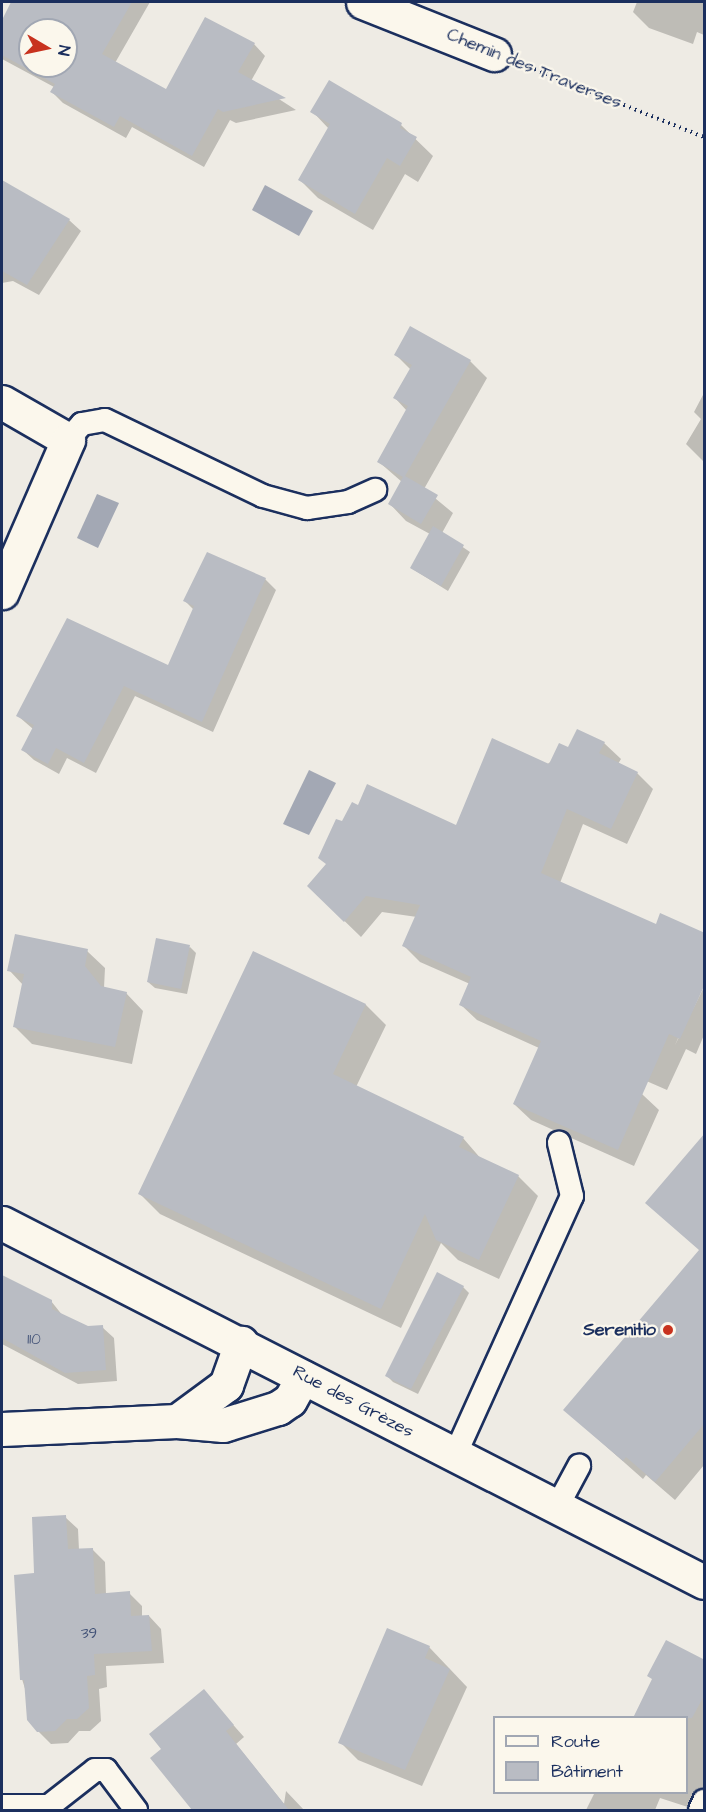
<!DOCTYPE html>
<meta charset="utf-8">
<style>
body{margin:0}
#map{position:relative;width:706px;height:1812px;overflow:hidden;background:#eeebe4;font-family:"Architects Daughter",sans-serif}
div>[style]{position:absolute}
.water>*{inset:0;background:#a3a8b4}
.shadow>*{inset:0;background:#0003}
.building>*{inset:0;background:#b9bcc3}
.path>*{height:4px;margin-top:-2px;transform-origin:0;background:repeating-linear-gradient(90deg,#1b2f5e 0 1.5px,transparent 0 6px)}
.roads{filter:drop-shadow(2px 0 #1b2f5e) drop-shadow(-2px 0 #1b2f5e) drop-shadow(0 2px #1b2f5e) drop-shadow(0 -2px #1b2f5e)}
.lane>*{height:22px;margin:-11px;padding:0 11px;transform-origin:11px;border-radius:11px;background:#fbf7ec}
.street>*{height:33px;margin:-16.5px;padding:0 16.5px;transform-origin:16.5px;border-radius:16.5px;background:#fbf7ec}
.dots>*{width:16px;height:16px;translate:-50% -50%;box-sizing:border-box;border:3px solid #fbf7ec;border-radius:50%}
span{translate:-50% -50%;white-space:nowrap;text-align:center;line-height:1.15;-webkit-text-stroke:4.5px #fbf7ec;paint-order:stroke}
.number-label{font-size:15px;color:#425277}
.number-label span{-webkit-text-stroke-width:0}
.street-label{font-size:18px;color:#1b2f5e}
.poi-label{font-size:18px;color:#1b2f5e;font-weight:700}
.right{translate:-100% -50%;text-align:right}
.frame{position:absolute;inset:0;border:3px solid #1b2f5e;pointer-events:none}
.legend{position:absolute;left:493px;top:1716px;width:195px;height:78px;box-sizing:border-box;background:#fbf7ec;border:2px solid #a1a7b3;margin:0;padding:8px 10px;list-style:none;font-size:18px;color:#1b2f5e}
.legend li{display:flex;align-items:center;gap:12px;height:30px}
.legend b{width:30px;border:2px solid #a1a7b3}
.north{position:absolute;left:18px;top:18px;width:60px;height:60px;box-sizing:border-box;background:#fbf7ec;border:2px solid #a1a7b3;border-radius:50%;rotate:99deg;font-size:16px;font-weight:700;line-height:24px;text-align:center;color:#1b2f5e}
.north::after{content:'';display:block;margin:auto;width:21px;height:27px;background:#c8321e;clip-path:polygon(50% 0,100% 100%,50% 72%,0 100%)}
</style>
<div id="map">
<div class="water">
<div style="clip-path:polygon(265px 185px,313px 211px,299px 236px,252px 210px)"></div>
<div style="clip-path:polygon(97px 494px,119px 503px,98px 548px,77px 538px)"></div>
<div style="clip-path:polygon(309px 770px,336px 783px,309px 835px,283px 824px)"></div>
</div>
<div class="shadow">
<div style="clip-path:polygon(evenodd,38px 2px,150px 2px,115px 63px,166px 91px,254px 44px,265px 56px,251px 81px,296px 110px,236px 123px,230px 120px,204px 167px,132px 127px,126px 138px,63px 103px,52px 92px,54px 87px,2px 59px,2px 22px,33px 11px,38px 2px,30px 30px,66px 30px,66px 66px,30px 66px,30px 30px)"></div>
<div style="clip-path:polygon(637px 2px,704px 2px,704px 35px,697px 32px,693px 44px,649px 28px,633px 12px)"></div>
<div style="clip-path:polygon(312px 111px,401px 125px,433px 156px,418px 182px,405px 174px,373px 230px,318px 198px,300px 180px,329px 129px)"></div>
<div style="clip-path:polygon(7px 185px,69px 220px,81px 231px,39px 295px,13px 281px,2px 283px,2px 194px)"></div>
<div style="clip-path:polygon(395px 354px,470px 361px,487px 378px,424px 489px,453px 513px,442px 533px,470px 552px,448px 591px,411px 568px,430px 534px,406px 521px,390px 504px,402px 482px,379px 462px,407px 411px,395px 398px,411px 370px)"></div>
<div style="clip-path:polygon(704px 393px,704px 462px,686px 444px,701px 419px,694px 412px)"></div>
<div style="clip-path:polygon(265px 579px,276px 590px,213px 732px,135px 696px,96px 773px,67px 758px,59px 774px,34px 760px,23px 750px,33px 729px,18px 716px,168px 667px,194px 610px,185px 601px)"></div>
<div style="clip-path:polygon(604px 743px,621px 759px,618px 764px,637px 773px,653px 789px,627px 844px,583px 824px,560px 883px,704px 980px,675px 1045px,704px 987px,704px 1035px,696px 1054px,686px 1049px,667px 1090px,612px 1066px,659px 1110px,634px 1166px,531px 1120px,514px 1104px,539px 1048px,477px 1020px,460px 1004px,470px 984px,420px 962px,404px 946px,417px 917px,382px 912px,361px 937px,326px 903px,327px 865px,343px 823px,359px 807px,457px 827px,569px 749px)"></div>
<div style="clip-path:polygon(190px 947px,196px 953px,187px 994px,155px 988px,148px 982px)"></div>
<div style="clip-path:polygon(87px 951px,105px 968px,104px 988px,126px 993px,143px 1011px,132px 1064px,32px 1044px,15px 1027px,23px 985px,9px 970px)"></div>
<div style="clip-path:polygon(254px 953px,366px 1005px,386px 1025px,356px 1087px,463px 1138px,482px 1160px,518px 1176px,538px 1196px,499px 1279px,458px 1260px,441px 1243px,401px 1328px,160px 1214px,140px 1194px)"></div>
<div style="clip-path:polygon(704px 1259px,704px 1465px,675px 1500px,646px 1475px,643px 1479px,565px 1410px)"></div>
<div style="clip-path:polygon(2px 1277px,51px 1301px,63px 1316px,88px 1328px,102px 1327px,114px 1338px,117px 1381px,78px 1384px,2px 1344px)"></div>
<div style="clip-path:polygon(463px 1287px,469px 1293px,418px 1394px,393px 1382px,386px 1375px)"></div>
<div style="clip-path:polygon(65px 1517px,78px 1529px,79px 1550px,92px 1549px,105px 1562px,106px 1595px,129px 1593px,142px 1606px,142px 1617px,149px 1616px,161px 1629px,164px 1663px,106px 1666px,107px 1687px,99px 1689px,101px 1721px,90px 1731px,79px 1731px,68px 1743px,51px 1744px,38px 1731px,22px 1679px,35px 1575px)"></div>
<div style="clip-path:polygon(429px 1647px,467px 1687px,422px 1786px,358px 1760px,340px 1742px)"></div>
<div style="clip-path:polygon(704px 1662px,704px 1800px,697px 1810px,660px 1798px,655px 1810px,586px 1810px,595px 1792px,686px 1792px,686px 1718px,653px 1680px)"></div>
<div style="clip-path:polygon(203px 1691px,244px 1737px,236px 1744px,284px 1804px,286px 1791px,304px 1810px,194px 1810px,152px 1759px,163px 1750px)"></div>
</div>
<div class="building">
<div style="clip-path:polygon(evenodd,11px 2px,132px 2px,102px 54px,166px 89px,205px 17px,255px 43px,238px 72px,286px 98px,223px 112px,218px 109px,192px 156px,120px 116px,114px 127px,50px 92px,55px 84px,2px 55px,2px 20px,11px 2px,30px 30px,66px 30px,66px 66px,30px 66px,30px 30px)"></div>
<div style="clip-path:polygon(329px 80px,402px 123px,400px 128px,417px 137px,400px 166px,387px 158px,355px 214px,298px 180px,330px 124px,310px 112px)"></div>
<div style="clip-path:polygon(2px 180px,70px 219px,27px 285px,2px 271px)"></div>
<div style="clip-path:polygon(410px 326px,471px 360px,405px 476px,438px 495px,421px 524px,388px 504px,403px 477px,377px 462px,408px 406px,393px 398px,412px 365px,394px 355px)"></div>
<div style="clip-path:polygon(433px 526px,464px 545px,441px 586px,410px 568px)"></div>
<div style="clip-path:polygon(207px 552px,266px 578px,202px 722px,124px 686px,84px 763px,56px 748px,48px 764px,21px 750px,34px 725px,16px 716px,67px 618px,168px 665px,194px 606px,183px 601px)"></div>
<div style="clip-path:polygon(577px 729px,605px 742px,599px 753px,638px 772px,611px 829px,567px 809px,541px 873px,656px 924px,660px 913px,705px 933px,705px 984px,680px 1039px,669px 1034px,618px 1150px,513px 1104px,541px 1041px,459px 1005px,471px 977px,402px 946px,420px 905px,366px 896px,344px 922px,307px 886px,326px 864px,318px 858px,336px 819px,342px 821px,352px 802px,358px 805px,367px 784px,456px 825px,492px 738px,549px 764px,559px 743px,568px 747px)"></div>
<div style="clip-path:polygon(15px 934px,88px 949px,85px 966px,101px 986px,127px 992px,115px 1047px,13px 1027px,24px 974px,7px 971px)"></div>
<div style="clip-path:polygon(156px 938px,190px 945px,181px 989px,147px 982px)"></div>
<div style="clip-path:polygon(253px 951px,366px 1004px,333px 1074px,464px 1137px,459px 1147px,519px 1175px,479px 1260px,436px 1240px,425px 1214px,381px 1309px,138px 1194px)"></div>
<div style="clip-path:polygon(705px 1133px,705px 1423px,655px 1482px,626px 1457px,623px 1461px,563px 1410px,699px 1250px,645px 1203px)"></div>
<div style="clip-path:polygon(437px 1272px,464px 1286px,411px 1389px,385px 1376px)"></div>
<div style="clip-path:polygon(2px 1275px,52px 1300px,52px 1309px,88px 1326px,103px 1325px,106px 1370px,65px 1373px,2px 1338px)"></div>
<div style="clip-path:polygon(66px 1515px,68px 1549px,93px 1548px,95px 1594px,130px 1591px,131px 1616px,149px 1615px,152px 1651px,94px 1654px,95px 1675px,87px 1676px,89px 1708px,77px 1719px,67px 1719px,55px 1731px,37px 1732px,27px 1720px,24px 1680px,20px 1680px,14px 1575px,34px 1573px,32px 1517px)"></div>
<div style="clip-path:polygon(387px 1628px,430px 1646px,425px 1658px,450px 1669px,405px 1770px,338px 1743px)"></div>
<div style="clip-path:polygon(666px 1640px,705px 1660px,705px 1694px,692px 1718px,633px 1718px,652px 1679px,647px 1676px)"></div>
<div style="clip-path:polygon(204px 1689px,234px 1725px,226px 1731px,289px 1810px,192px 1810px,150px 1758px,161px 1749px,149px 1734px)"></div>
</div>
<div class="path">
<div style="left:529px;top:67px;width:188px;rotate:21.8deg"></div>
</div>
<div class="roads">
<div class="lane">
<div style="left:68px;top:440px;width:21px;rotate:-49deg"></div>
<div style="left:82px;top:424px;width:23px;rotate:-10deg"></div>
<div style="left:105px;top:420px;width:175px;rotate:25.7deg"></div>
<div style="left:263px;top:496px;width:46px;rotate:15.3deg"></div>
<div style="left:307px;top:508px;width:41px;rotate:-8.3deg"></div>
<div style="left:348px;top:502px;width:30px;rotate:-24deg"></div>
<div style="left:455px;top:1455px;width:284px;rotate:-65.7deg"></div>
<div style="left:572px;top:1196px;width:55px;rotate:-103.8deg"></div>
<div style="left:557px;top:1507px;width:47px;rotate:-61.8deg"></div>
<div style="left:2px;top:1806px;width:47px"></div>
<div style="left:49px;top:1806px;width:58px;rotate:-38deg"></div>
<div style="left:95px;top:1770px;width:11px"></div>
<div style="left:106px;top:1770px;width:50px;rotate:53.1deg"></div>
<div style="left:700px;top:1810px;width:10px;rotate:-66deg"></div>
</div>
<div class="street">
<div style="left:363px;top:2px;width:141px;rotate:21.7deg"></div>
<div style="left:2px;top:402px;width:76px;rotate:29.9deg"></div>
<div style="left:68px;top:440px;width:166px;rotate:113.5deg"></div>
<div style="left:2px;top:1223px;width:788px;rotate:27.09deg"></div>
<div style="left:177px;top:1421px;width:61px;rotate:-36.3deg"></div>
<div style="left:226px;top:1385px;width:45px;rotate:-70.3deg"></div>
<div style="left:2px;top:1429px;width:175px;rotate:-2.6deg"></div>
<div style="left:177px;top:1421px;width:46px;rotate:5deg"></div>
<div style="left:223px;top:1425px;width:58px;rotate:-17.2deg"></div>
<div style="left:278px;top:1408px;width:14px;rotate:-34deg"></div>
<div style="left:290px;top:1400px;width:26px;rotate:-61deg"></div>
</div>
</div>
<div class="dots">
<div style="left:668px;top:1330px;background:#c8321e"></div>
</div>
<div class="number-label">
<span style="left:34px;top:1340px">110</span>
<span style="left:89px;top:1634px">39</span>
</div>
<div class="street-label">
<span style="left:534px;top:69px;rotate:22deg">Chemin des Traverses</span>
<span style="left:353px;top:1402px;rotate:28deg">Rue des Grèzes</span>
</div>
<div class="poi-label">
<span class="right" style="left:656px;top:1330px">Serenitio</span>
</div>
<div class="frame"></div>
<ul class="legend">
<li><b style="height:8px;background:#fbf7ec"></b>Route</li>
<li><b style="height:16px;background:#b9bcc3"></b>Bâtiment</li>
</ul>
<div class="north">N</div>
</div>
